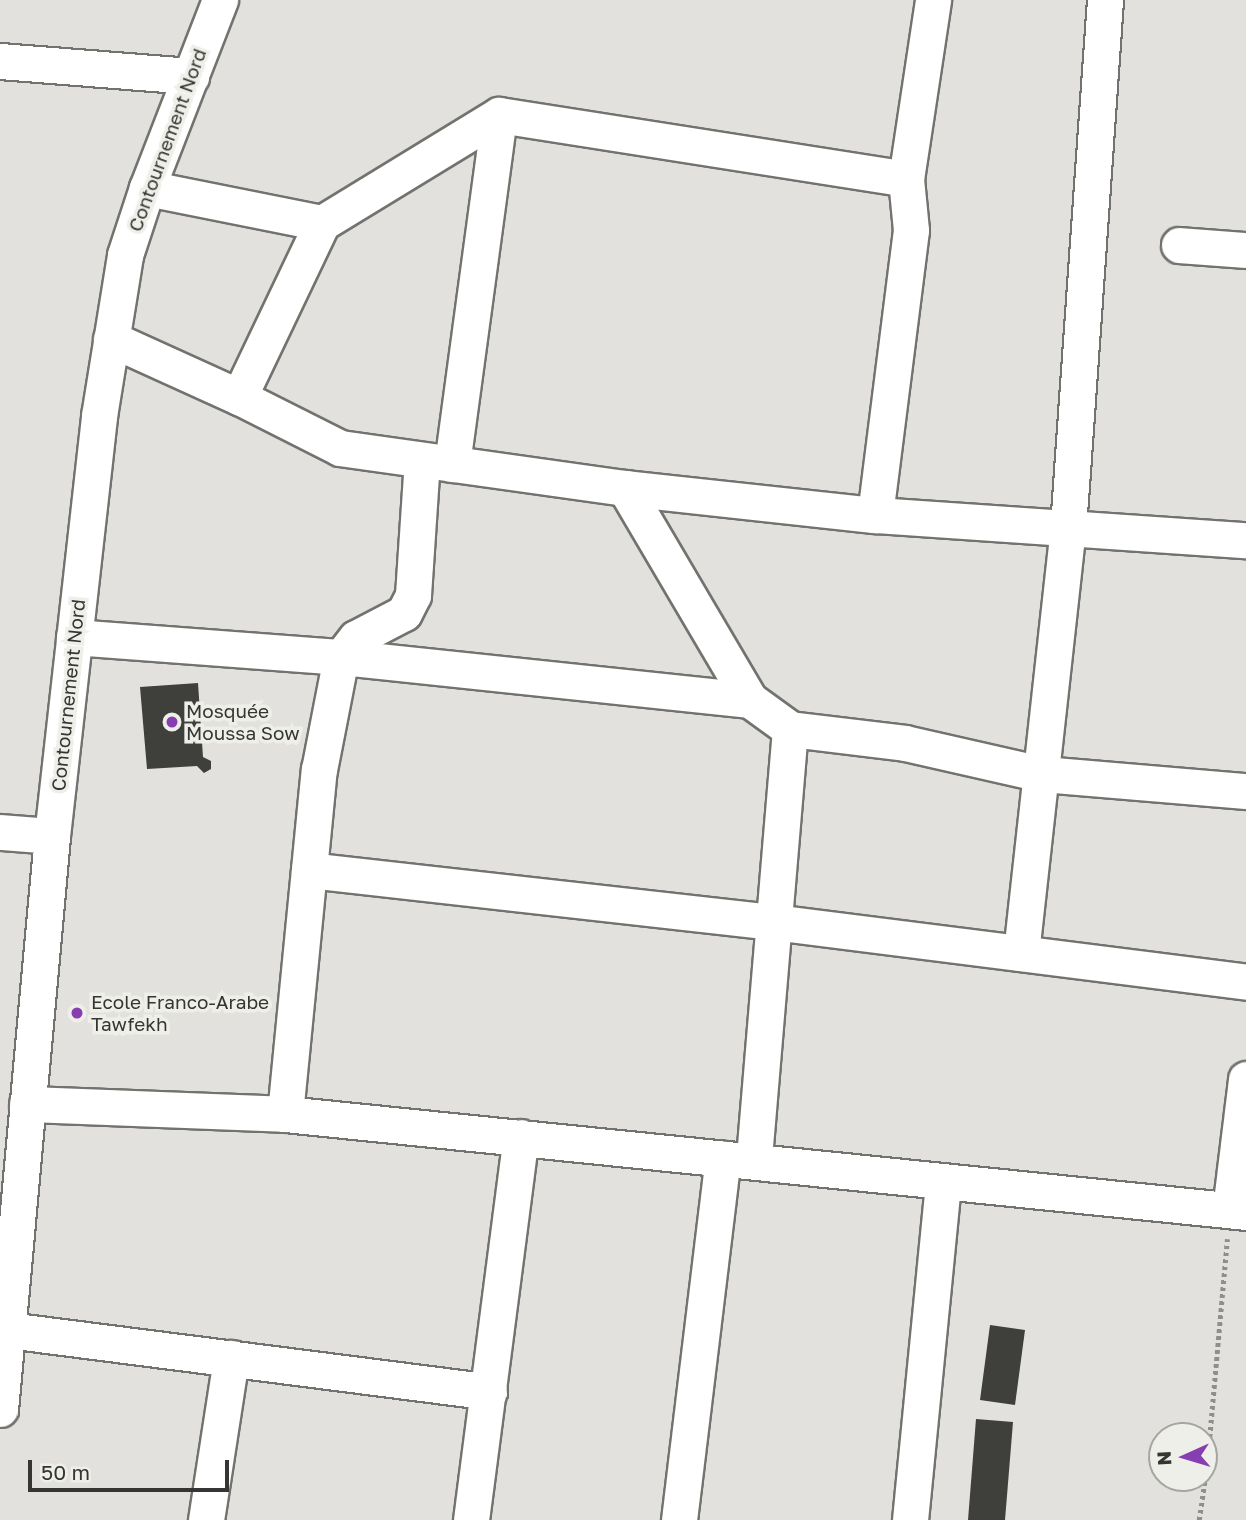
<!DOCTYPE html>
<meta charset="utf-8">
<style>
body{margin:0}
#map{position:relative;width:1246px;height:1520px;overflow:hidden;background:#e2e1dd;font-family:"Golos Text",sans-serif}
div>[style]{position:absolute}
.building>*{inset:0;background:#3f3f3c}
.path>*{height:4.5px;margin-top:-2.25px;transform-origin:0;background:repeating-linear-gradient(90deg,#8f8e8b 0 3.5px,transparent 0 7px)}
.roads{filter:drop-shadow(2px 0 #72726e) drop-shadow(-2px 0 #72726e) drop-shadow(0 2px #72726e) drop-shadow(0 -2px #72726e)}
.minor>*{height:35px;margin:-17.5px;padding:0 17.5px;transform-origin:17.5px;border-radius:17.5px;background:#fff}
.dots>*{width:19px;height:19px;translate:-50% -50%;box-sizing:border-box;border:4px solid #efefea;border-radius:50%}
span{translate:-50% -50%;white-space:nowrap;text-align:center;line-height:1.15;-webkit-text-stroke:7px #efefea;paint-order:stroke}
.street-label{font-size:19px;color:#353533}
.poi-label{font-size:19px;color:#353533}
.left{translate:0 -50%;text-align:left}
.north{position:absolute;left:1148px;top:1422px;width:70px;height:70px;box-sizing:border-box;background:#efefea;border:2px solid #a5a5a1;border-radius:50%;rotate:266deg;font-size:19px;font-weight:700;line-height:28px;text-align:center;color:#353533}
.north::after{content:'';display:block;margin:auto;width:24px;height:32px;background:#863eb0;clip-path:polygon(50% 0,100% 100%,50% 72%,0 100%)}
.scale{position:absolute;left:28px;top:1460px;width:201px;height:32px;box-sizing:border-box;border:4px solid #353533;border-top:0;padding-left:9px;font-size:21px;line-height:24px;white-space:nowrap;color:#353533;-webkit-text-stroke:5px #efefea;paint-order:stroke}
</style>
<div id="map">
<div class="building">
<div style="clip-path:polygon(198px 683px,203px 757px,211px 761px,211px 769px,204px 773px,197px 766px,147px 769px,140px 687px)"></div>
<div style="clip-path:polygon(990px 1325px,1025px 1330px,1015px 1405px,980px 1400px)"></div>
<div style="clip-path:polygon(976px 1419px,1013px 1422px,1005px 1520px,968px 1520px)"></div>
</div>
<div class="path">
<div style="left:1199px;top:1520px;width:56px;rotate:-81.7deg"></div>
<div style="left:1207px;top:1465px;width:227px;rotate:-84.9deg"></div>
</div>
<div class="roads">
<div class="minor">
<div style="left:0;top:61px;width:192px;rotate:4.5deg"></div>
<div style="left:147px;top:188px;width:178px;rotate:11.3deg"></div>
<div style="left:1179px;top:245px;width:67px;rotate:4.3deg"></div>
<div style="left:111px;top:339px;width:141px;rotate:24.4deg"></div>
<div style="left:239px;top:397px;width:113px;rotate:26.8deg"></div>
<div style="left:340px;top:448px;width:288px;rotate:8deg"></div>
<div style="left:625px;top:488px;width:251px;rotate:6.2deg"></div>
<div style="left:875px;top:515px;width:372px;rotate:3.9deg"></div>
<div style="left:239px;top:397px;width:193px;rotate:-64.5deg"></div>
<div style="left:322px;top:223px;width:207px;rotate:-31.4deg"></div>
<div style="left:499px;top:115px;width:412px;rotate:8.9deg"></div>
<div style="left:452px;top:464px;width:352px;rotate:-82.3deg"></div>
<div style="left:625px;top:488px;width:246px;rotate:59.5deg"></div>
<div style="left:875px;top:515px;width:287px;rotate:-82.8deg"></div>
<div style="left:911px;top:230px;width:51px;rotate:-95.6deg"></div>
<div style="left:906px;top:179px;width:181px;rotate:-81.4deg"></div>
<div style="left:74px;top:637px;width:268px;rotate:4.3deg"></div>
<div style="left:341px;top:657px;width:411px;rotate:6deg"></div>
<div style="left:750px;top:700px;width:49px;rotate:35.9deg"></div>
<div style="left:790px;top:729px;width:434px;rotate:94.8deg"></div>
<div style="left:790px;top:729px;width:116px;rotate:6.9deg"></div>
<div style="left:905px;top:743px;width:140px;rotate:12.8deg"></div>
<div style="left:1042px;top:774px;width:205px;rotate:4.8deg"></div>
<div style="left:0;top:832px;width:52px;rotate:4.4deg"></div>
<div style="left:309px;top:870px;width:468px;rotate:6.4deg"></div>
<div style="left:774px;top:922px;width:476px;rotate:7.2deg"></div>
<div style="left:1021px;top:953px;width:428px;rotate:-83.7deg"></div>
<div style="left:1068px;top:528px;width:529px;rotate:-85.99deg"></div>
<div style="left:27px;top:1104px;width:258px;rotate:2.2deg"></div>
<div style="left:285px;top:1114px;width:966px;rotate:5.82deg"></div>
<div style="left:285px;top:1114px;width:346px;rotate:-84.4deg"></div>
<div style="left:319px;top:770px;width:115px;rotate:-79deg"></div>
<div style="left:341px;top:657px;width:24px;rotate:-52deg"></div>
<div style="left:356px;top:638px;width:54px;rotate:-27.5deg"></div>
<div style="left:404px;top:613px;width:20px;rotate:-63deg"></div>
<div style="left:413px;top:595px;width:134px;rotate:-86.2deg"></div>
<div style="left:1230px;top:1210px;width:132px;rotate:-83deg"></div>
<div style="left:0;top:1329px;width:493px;rotate:7.3deg"></div>
<div style="left:0;top:1409px;width:575px;rotate:-84.81deg"></div>
<div style="left:52px;top:836px;width:423px;rotate:-83.6deg"></div>
<div style="left:99px;top:416px;width:163px;rotate:-80.8deg"></div>
<div style="left:125px;top:255px;width:71px;rotate:-71.8deg"></div>
<div style="left:147px;top:188px;width:202px;rotate:-68.8deg"></div>
<div style="left:206px;top:1520px;width:164px;rotate:-81.2deg"></div>
<div style="left:471px;top:1520px;width:386px;rotate:-82.6deg"></div>
<div style="left:679px;top:1520px;width:364px;rotate:-83.1deg"></div>
<div style="left:910px;top:1520px;width:339px;rotate:-84.4deg"></div>
</div>
</div>
<div class="dots">
<div style="left:172px;top:722px;background:#863eb0"></div>
<div style="left:77px;top:1013px;background:#863eb0"></div>
</div>
<div class="street-label">
<span style="left:167px;top:140px;rotate:-70deg">Contournement Nord</span>
<span style="left:68px;top:695px;rotate:-84deg">Contournement Nord</span>
</div>
<div class="poi-label">
<span class="left" style="left:186px;top:722px">Mosquée<br>Moussa Sow</span>
<span class="left" style="left:91px;top:1013px">Ecole Franco-Arabe<br>Tawfekh</span>
</div>
<div class="north">N</div>
<div class="scale">50 m</div>
</div>
